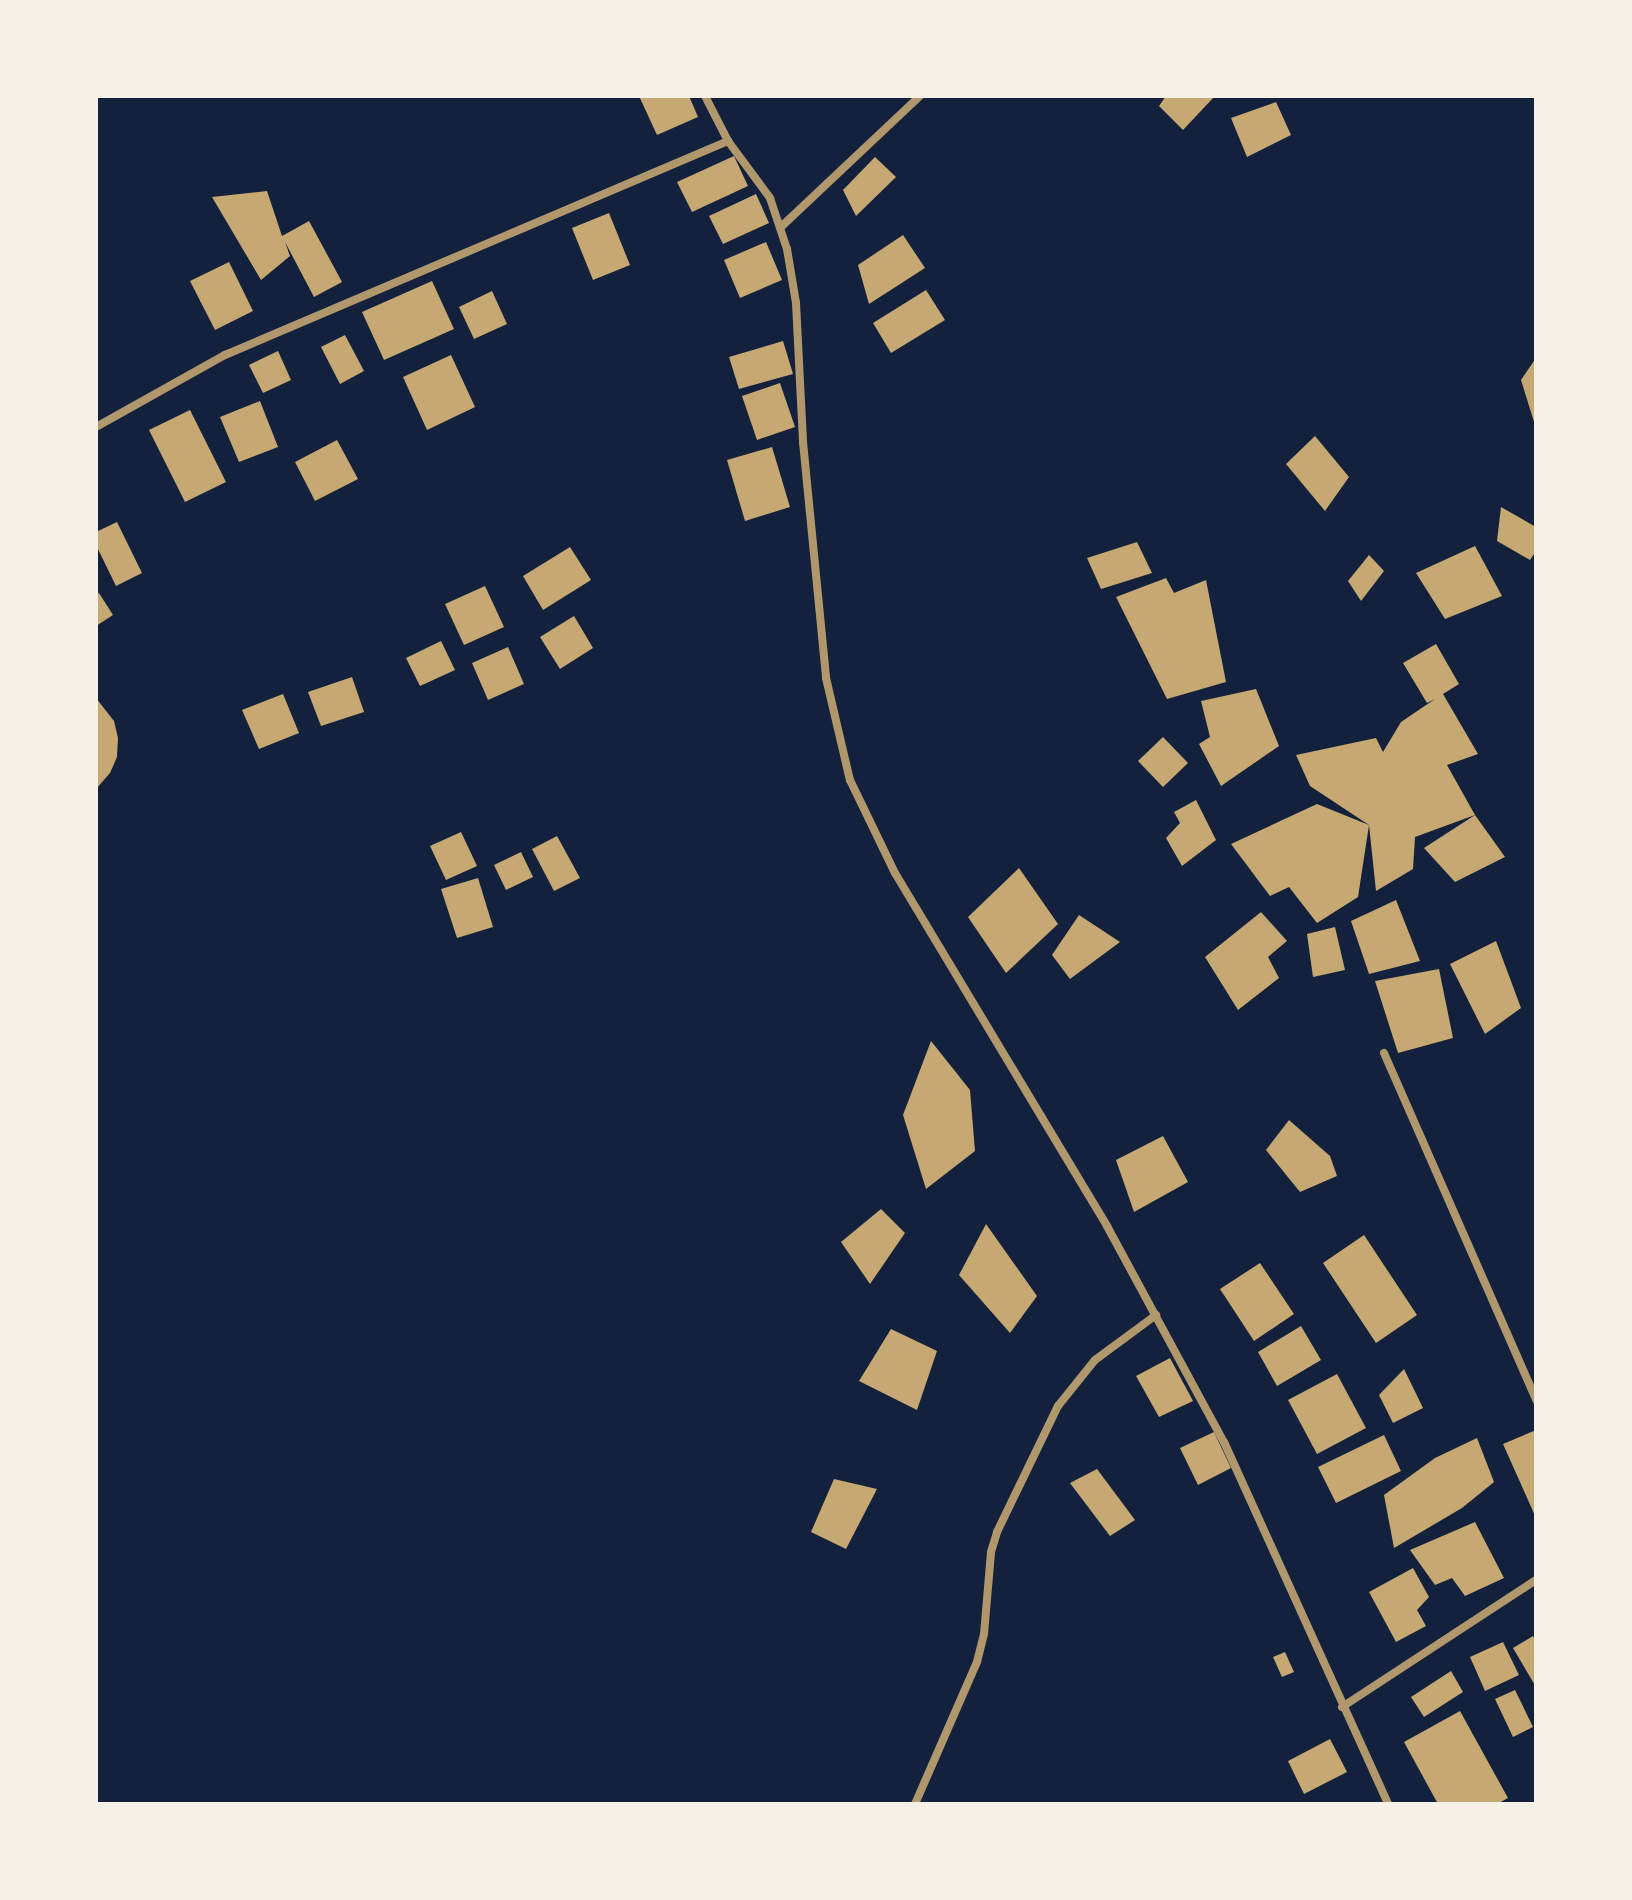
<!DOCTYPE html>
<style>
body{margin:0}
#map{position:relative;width:1632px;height:1900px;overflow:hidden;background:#14213d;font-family:"Fira Sans Condensed",sans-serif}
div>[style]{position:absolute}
.building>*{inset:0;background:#c6a872}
.minor>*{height:8px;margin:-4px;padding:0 4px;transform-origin:4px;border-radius:4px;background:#b1986c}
span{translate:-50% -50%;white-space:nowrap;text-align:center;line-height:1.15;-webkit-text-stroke:7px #f6f1e7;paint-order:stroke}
.frame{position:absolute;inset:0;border:98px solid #f6f1e7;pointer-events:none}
</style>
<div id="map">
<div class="building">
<div style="clip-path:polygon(639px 96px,689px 96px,698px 117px,657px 135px)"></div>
<div style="clip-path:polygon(1166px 96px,1215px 96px,1183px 130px,1159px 106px)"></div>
<div style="clip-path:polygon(1276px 102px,1291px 135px,1247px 157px,1231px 118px)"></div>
<div style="clip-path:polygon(734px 156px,748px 186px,692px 212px,677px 182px)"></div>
<div style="clip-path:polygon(875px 157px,896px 177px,856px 216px,843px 190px)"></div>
<div style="clip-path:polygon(267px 191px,282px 236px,309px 221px,342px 282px,314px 297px,285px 242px,290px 256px,261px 280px,212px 197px)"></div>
<div style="clip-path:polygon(756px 194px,769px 223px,723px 244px,709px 216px)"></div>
<div style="clip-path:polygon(609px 213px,630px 265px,593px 280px,572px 228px)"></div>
<div style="clip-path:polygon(903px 235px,925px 268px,869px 304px,858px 265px)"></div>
<div style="clip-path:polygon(766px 242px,782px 280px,740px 298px,724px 260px)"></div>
<div style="clip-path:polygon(229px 262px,253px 311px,215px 330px,190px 281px)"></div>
<div style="clip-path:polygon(432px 281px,454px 329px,384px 360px,362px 312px)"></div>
<div style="clip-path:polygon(926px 290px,945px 320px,891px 353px,873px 323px)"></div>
<div style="clip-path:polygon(492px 291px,507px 324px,474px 339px,459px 307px)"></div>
<div style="clip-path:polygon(345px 335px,364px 371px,340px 384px,321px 347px)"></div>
<div style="clip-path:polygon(783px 341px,793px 374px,739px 389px,729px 357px)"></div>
<div style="clip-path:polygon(278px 351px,291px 380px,263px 393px,249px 365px)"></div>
<div style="clip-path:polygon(451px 355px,475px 407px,427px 430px,403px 377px)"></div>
<div style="clip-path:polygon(1536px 358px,1536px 425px,1535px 425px,1521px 380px)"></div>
<div style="clip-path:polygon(780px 383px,795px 427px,757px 440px,742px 396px)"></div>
<div style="clip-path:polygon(260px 401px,278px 447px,239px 462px,220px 417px)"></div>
<div style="clip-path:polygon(190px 410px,226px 482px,185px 502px,149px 430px)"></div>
<div style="clip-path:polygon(1315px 436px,1349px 477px,1325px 511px,1286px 464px)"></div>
<div style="clip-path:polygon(337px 440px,358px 479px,315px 501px,295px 462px)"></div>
<div style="clip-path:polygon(772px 447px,790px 507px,745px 521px,727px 460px)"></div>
<div style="clip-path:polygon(1501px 507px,1536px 527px,1536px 551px,1530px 560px,1497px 541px)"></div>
<div style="clip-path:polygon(117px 522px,142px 573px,116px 586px,96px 545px,96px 532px)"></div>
<div style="clip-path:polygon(1137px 542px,1152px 573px,1101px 589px,1087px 558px)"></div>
<div style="clip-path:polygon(1475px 546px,1502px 596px,1445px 619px,1416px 573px)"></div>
<div style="clip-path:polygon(570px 547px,591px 580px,543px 610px,523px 576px)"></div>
<div style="clip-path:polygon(1369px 555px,1384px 571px,1361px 601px,1348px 581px)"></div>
<div style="clip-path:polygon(1166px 578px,1174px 593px,1206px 580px,1226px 682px,1167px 699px,1116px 597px)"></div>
<div style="clip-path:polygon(485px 586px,504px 627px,464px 645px,445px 604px)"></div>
<div style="clip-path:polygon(99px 593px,113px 615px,96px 626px,96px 595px)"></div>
<div style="clip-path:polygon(574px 616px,593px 648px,560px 669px,540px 637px)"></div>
<div style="clip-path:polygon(441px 641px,455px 670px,420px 686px,406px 658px)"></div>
<div style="clip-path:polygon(1436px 644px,1459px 684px,1443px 694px,1478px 754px,1447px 765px,1475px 815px,1415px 837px,1413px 869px,1376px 891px,1369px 825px,1310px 786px,1296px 755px,1376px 738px,1383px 752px,1401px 722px,1435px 699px,1427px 703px,1403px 663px)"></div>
<div style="clip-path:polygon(508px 647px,524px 684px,488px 700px,472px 663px)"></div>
<div style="clip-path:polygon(352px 677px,364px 712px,321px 726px,308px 692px)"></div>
<div style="clip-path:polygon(1256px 689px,1279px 746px,1221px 786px,1199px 744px,1210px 737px,1201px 701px)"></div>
<div style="clip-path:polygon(283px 694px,299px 733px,259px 749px,242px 710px)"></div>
<div style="clip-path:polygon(96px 698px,114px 721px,118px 738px,117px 757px,110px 773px,96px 789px)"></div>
<div style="clip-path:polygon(1163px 737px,1188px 763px,1163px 787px,1138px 761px)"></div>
<div style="clip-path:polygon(1196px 800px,1216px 840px,1182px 866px,1166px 838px,1180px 823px,1174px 812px)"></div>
<div style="clip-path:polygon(1317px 804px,1369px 825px,1358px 897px,1317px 923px,1289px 887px,1270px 896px,1231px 844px)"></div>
<div style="clip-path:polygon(1475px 815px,1505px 857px,1455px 882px,1424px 848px)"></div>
<div style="clip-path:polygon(461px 832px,477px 866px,446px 880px,430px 846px)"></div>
<div style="clip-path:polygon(557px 836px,580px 878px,554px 891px,532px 849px)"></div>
<div style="clip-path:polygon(521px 852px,533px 877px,506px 890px,494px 865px)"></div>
<div style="clip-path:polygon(1019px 868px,1058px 924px,1006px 973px,968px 917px)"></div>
<div style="clip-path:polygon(478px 878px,493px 927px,457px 938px,441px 889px)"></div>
<div style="clip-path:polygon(1396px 900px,1420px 961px,1369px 974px,1351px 921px)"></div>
<div style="clip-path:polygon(1261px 912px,1287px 941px,1268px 957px,1279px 978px,1238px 1010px,1205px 957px)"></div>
<div style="clip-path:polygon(1079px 915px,1120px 942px,1070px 979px,1052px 955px)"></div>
<div style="clip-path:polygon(1335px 927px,1345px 970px,1313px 977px,1307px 934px)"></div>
<div style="clip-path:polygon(1496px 941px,1521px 1008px,1485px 1034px,1450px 964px)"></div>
<div style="clip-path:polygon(1439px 969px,1453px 1038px,1398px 1053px,1375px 981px)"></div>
<div style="clip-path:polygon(931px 1041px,970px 1090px,975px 1151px,926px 1189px,903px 1115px)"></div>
<div style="clip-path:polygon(1289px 1120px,1330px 1156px,1337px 1176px,1300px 1192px,1266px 1150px)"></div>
<div style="clip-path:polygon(1163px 1136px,1188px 1182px,1134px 1212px,1116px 1160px)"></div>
<div style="clip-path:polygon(881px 1209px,905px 1233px,870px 1284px,841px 1242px)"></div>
<div style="clip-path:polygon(986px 1224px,1037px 1296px,1010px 1333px,959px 1275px)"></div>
<div style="clip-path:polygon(1364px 1235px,1417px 1315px,1376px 1343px,1323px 1263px)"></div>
<div style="clip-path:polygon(1260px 1263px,1294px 1314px,1254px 1341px,1220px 1289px)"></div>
<div style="clip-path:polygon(1301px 1326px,1321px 1360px,1277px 1386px,1258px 1352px)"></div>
<div style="clip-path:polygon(891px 1329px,937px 1351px,917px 1410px,859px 1381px)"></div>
<div style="clip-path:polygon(1170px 1358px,1193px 1401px,1159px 1417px,1136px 1376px)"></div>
<div style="clip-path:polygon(1404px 1369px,1423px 1408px,1393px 1423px,1379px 1395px)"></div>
<div style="clip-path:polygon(1337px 1374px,1366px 1428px,1317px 1454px,1288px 1400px)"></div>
<div style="clip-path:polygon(1536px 1430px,1536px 1518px,1503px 1444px)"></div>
<div style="clip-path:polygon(1214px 1432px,1231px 1468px,1198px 1485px,1180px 1448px)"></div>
<div style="clip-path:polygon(1384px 1435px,1401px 1471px,1336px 1503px,1318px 1467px)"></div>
<div style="clip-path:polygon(1477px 1438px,1494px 1482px,1462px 1508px,1394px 1548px,1384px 1495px,1435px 1458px)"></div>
<div style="clip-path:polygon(1097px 1469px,1135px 1520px,1110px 1536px,1070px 1483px)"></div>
<div style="clip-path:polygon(834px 1479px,877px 1489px,846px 1549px,811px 1532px)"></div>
<div style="clip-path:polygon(1475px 1522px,1504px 1578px,1465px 1596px,1452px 1578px,1435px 1585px,1410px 1550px)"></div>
<div style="clip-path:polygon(1413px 1568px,1429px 1597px,1417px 1610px,1426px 1626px,1396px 1642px,1369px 1592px)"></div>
<div style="clip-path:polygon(1533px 1636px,1536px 1642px,1536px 1687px,1513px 1648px)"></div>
<div style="clip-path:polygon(1503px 1642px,1519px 1675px,1485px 1691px,1470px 1657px)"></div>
<div style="clip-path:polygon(1285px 1652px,1294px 1672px,1282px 1677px,1273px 1657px)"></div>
<div style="clip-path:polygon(1451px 1671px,1463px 1692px,1424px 1717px,1411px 1697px)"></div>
<div style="clip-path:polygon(1515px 1690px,1533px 1727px,1513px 1737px,1495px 1699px)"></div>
<div style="clip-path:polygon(1460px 1711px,1508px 1798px,1497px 1804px,1438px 1804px,1404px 1742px)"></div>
<div style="clip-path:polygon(1330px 1739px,1347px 1772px,1304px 1794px,1288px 1761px)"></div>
</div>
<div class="minor">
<div style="left:705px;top:96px;width:51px;rotate:62.9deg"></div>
<div style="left:728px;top:141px;width:71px;rotate:53.6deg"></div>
<div style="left:770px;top:198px;width:54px;rotate:71.6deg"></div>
<div style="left:787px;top:249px;width:55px;rotate:80.5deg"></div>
<div style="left:796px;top:303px;width:139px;rotate:87.1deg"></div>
<div style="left:803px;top:442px;width:237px;rotate:84.4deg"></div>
<div style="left:826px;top:678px;width:105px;rotate:76.8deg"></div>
<div style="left:850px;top:780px;width:103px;rotate:64.2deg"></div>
<div style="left:895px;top:873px;width:412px;rotate:59deg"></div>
<div style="left:1107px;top:1226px;width:246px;rotate:61.6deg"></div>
<div style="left:1224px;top:1442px;width:397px;rotate:65.6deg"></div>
<div style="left:782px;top:226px;width:190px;rotate:-43.3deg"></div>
<div style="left:96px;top:427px;width:148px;rotate:-29.2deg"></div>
<div style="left:225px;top:355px;width:547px;rotate:-23.05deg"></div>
<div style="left:1384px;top:1053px;width:379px;rotate:66.3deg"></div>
<div style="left:1342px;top:1707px;width:232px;rotate:-33.2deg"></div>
<div style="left:915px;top:1804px;width:155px;rotate:-66.4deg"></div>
<div style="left:977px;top:1662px;width:29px;rotate:-76deg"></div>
<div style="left:984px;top:1634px;width:82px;rotate:-85.1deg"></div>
<div style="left:991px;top:1552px;width:21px;rotate:-73deg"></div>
<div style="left:997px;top:1532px;width:140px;rotate:-64.2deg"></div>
<div style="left:1058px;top:1406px;width:59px;rotate:-51.2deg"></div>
<div style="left:1095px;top:1360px;width:76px;rotate:-36.4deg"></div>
</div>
<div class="frame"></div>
</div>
